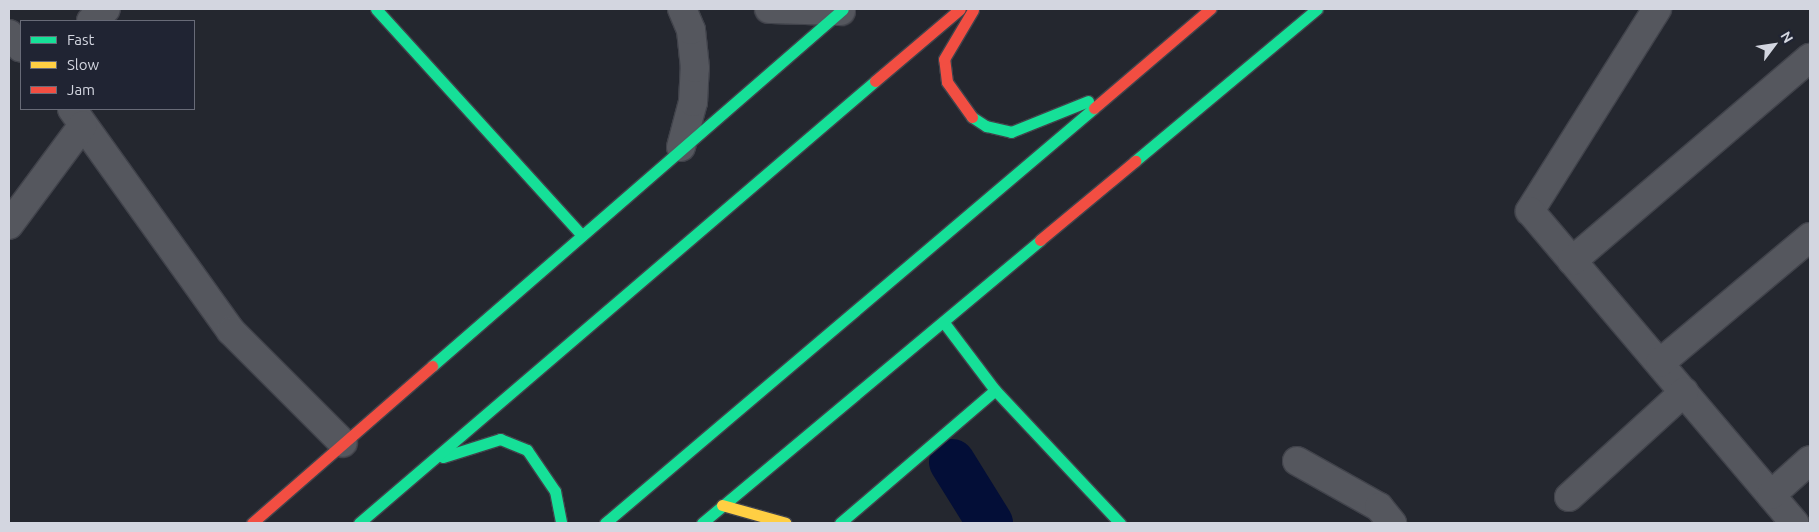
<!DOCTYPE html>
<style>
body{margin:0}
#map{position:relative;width:1819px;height:532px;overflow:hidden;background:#24272f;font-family:Ubuntu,sans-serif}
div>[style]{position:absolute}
.river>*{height:46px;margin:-23px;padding:0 23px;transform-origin:23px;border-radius:23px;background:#030e37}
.roads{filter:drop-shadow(1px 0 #41434b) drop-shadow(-1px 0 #41434b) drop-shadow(0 1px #41434b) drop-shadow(0 -1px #41434b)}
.street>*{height:28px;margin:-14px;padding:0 14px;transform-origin:14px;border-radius:14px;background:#55575e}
.fast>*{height:11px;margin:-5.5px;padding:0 5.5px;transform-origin:5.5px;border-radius:5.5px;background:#16e098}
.slow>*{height:11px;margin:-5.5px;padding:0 5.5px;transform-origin:5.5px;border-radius:5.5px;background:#ffcf43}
.jam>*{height:11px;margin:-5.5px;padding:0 5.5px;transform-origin:5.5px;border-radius:5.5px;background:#f24e42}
span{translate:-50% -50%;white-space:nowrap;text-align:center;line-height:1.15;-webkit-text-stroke:4px #202433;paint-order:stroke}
.frame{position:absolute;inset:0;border:10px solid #d3d6e0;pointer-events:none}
.legend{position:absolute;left:20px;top:20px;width:175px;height:90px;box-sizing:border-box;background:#202433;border:1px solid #686b78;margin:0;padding:6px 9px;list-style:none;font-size:15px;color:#d3d6e0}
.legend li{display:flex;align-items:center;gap:10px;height:25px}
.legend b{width:25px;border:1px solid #686b78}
.north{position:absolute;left:1749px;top:20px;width:50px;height:50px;-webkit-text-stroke:4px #202433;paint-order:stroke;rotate:59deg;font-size:14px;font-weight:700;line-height:20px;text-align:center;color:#d3d6e0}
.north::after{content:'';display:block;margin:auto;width:18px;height:22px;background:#d3d6e0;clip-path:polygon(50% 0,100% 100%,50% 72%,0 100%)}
</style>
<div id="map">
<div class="river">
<div style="left:952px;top:462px;width:72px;rotate:58.1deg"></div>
</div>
<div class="roads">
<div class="street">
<div style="left:769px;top:9px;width:72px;rotate:1.6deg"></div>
<div style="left:1657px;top:9px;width:239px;rotate:122.2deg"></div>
<div style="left:1530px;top:211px;width:409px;rotate:49.7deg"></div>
<div style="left:91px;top:21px;width:19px;rotate:-39deg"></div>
<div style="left:9px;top:34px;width:18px;rotate:49deg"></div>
<div style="left:72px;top:109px;width:273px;rotate:54.4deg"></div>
<div style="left:231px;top:331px;width:158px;rotate:45deg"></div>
<div style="left:681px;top:147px;width:47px;rotate:-75.1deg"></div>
<div style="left:693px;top:102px;width:34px;rotate:-87deg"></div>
<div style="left:695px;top:68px;width:38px;rotate:-96deg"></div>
<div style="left:691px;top:30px;width:23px;rotate:-113deg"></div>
<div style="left:9px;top:225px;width:124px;rotate:-53.5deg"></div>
<div style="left:1572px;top:261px;width:313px;rotate:-40.5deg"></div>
<div style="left:1660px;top:363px;width:196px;rotate:-40deg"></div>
<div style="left:1297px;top:461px;width:94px;rotate:29.3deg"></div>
<div style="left:1379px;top:507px;width:21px;rotate:51deg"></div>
<div style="left:1771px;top:495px;width:52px;rotate:-41.9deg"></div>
<div style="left:1569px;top:497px;width:156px;rotate:-42.4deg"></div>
</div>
<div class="fast">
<div style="left:376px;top:9px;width:304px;rotate:47.7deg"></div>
<div style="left:972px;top:117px;width:17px;rotate:33deg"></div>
<div style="left:986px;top:126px;width:26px;rotate:13deg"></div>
<div style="left:1011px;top:132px;width:83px;rotate:-21.9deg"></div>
<div style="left:1135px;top:161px;width:237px;rotate:-39.9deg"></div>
<div style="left:945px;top:324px;width:83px;rotate:52.9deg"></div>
<div style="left:995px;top:390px;width:183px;rotate:46.8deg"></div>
<div style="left:432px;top:366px;width:544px;rotate:-40.98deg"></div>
<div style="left:443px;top:457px;width:60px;rotate:-17.5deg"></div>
<div style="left:500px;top:439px;width:29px;rotate:22deg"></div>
<div style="left:527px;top:450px;width:50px;rotate:55.7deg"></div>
<div style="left:555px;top:491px;width:33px;rotate:79deg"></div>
<div style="left:359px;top:523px;width:679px;rotate:-40.58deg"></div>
<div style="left:605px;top:523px;width:641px;rotate:-40.32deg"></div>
<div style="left:702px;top:523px;width:441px;rotate:-39.9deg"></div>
<div style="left:840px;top:523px;width:204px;rotate:-40.6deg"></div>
</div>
<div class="slow">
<div style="left:722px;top:505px;width:66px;rotate:15.7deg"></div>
</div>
<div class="jam">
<div style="left:875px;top:81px;width:111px;rotate:-40.3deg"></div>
<div style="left:1094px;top:108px;width:153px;rotate:-40.5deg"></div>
<div style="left:972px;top:117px;width:43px;rotate:-125.5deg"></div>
<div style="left:947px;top:82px;width:23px;rotate:-97deg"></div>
<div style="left:944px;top:59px;width:57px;rotate:-59.4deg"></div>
<div style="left:1040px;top:240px;width:124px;rotate:-39.7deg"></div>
<div style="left:252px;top:523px;width:239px;rotate:-41.1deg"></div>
</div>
</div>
<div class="frame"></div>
<ul class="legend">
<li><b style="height:6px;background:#16e098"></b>Fast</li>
<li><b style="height:6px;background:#ffcf43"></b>Slow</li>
<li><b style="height:6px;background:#f24e42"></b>Jam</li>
</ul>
<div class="north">N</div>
</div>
